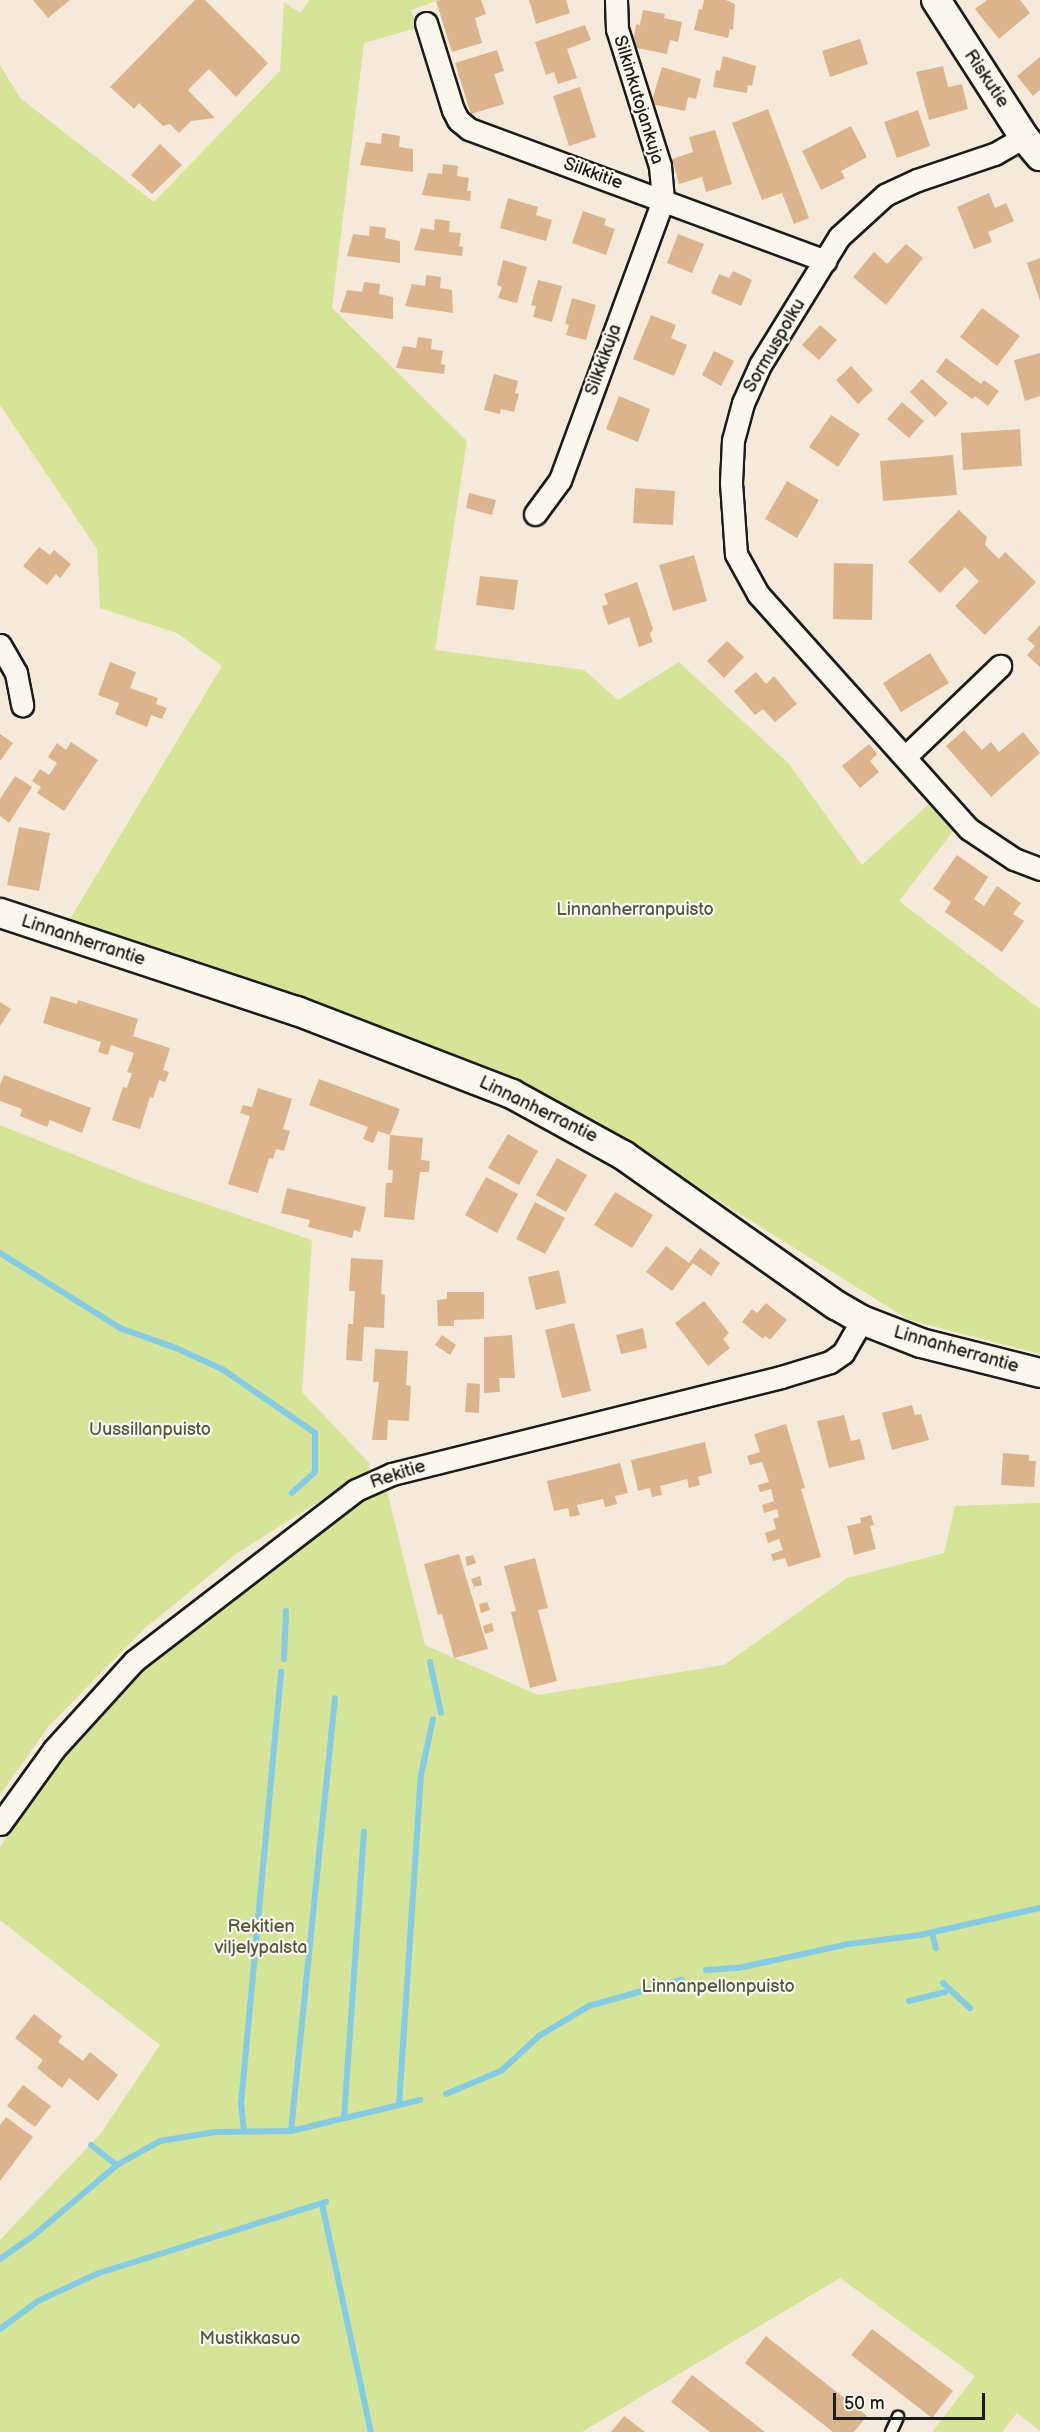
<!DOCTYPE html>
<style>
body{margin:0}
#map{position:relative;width:1040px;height:2432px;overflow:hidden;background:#f5ead9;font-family:"Balsamiq Sans",sans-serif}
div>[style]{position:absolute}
.green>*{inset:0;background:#d6e498}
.stream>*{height:6px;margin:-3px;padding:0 3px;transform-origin:3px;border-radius:3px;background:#84cce5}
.building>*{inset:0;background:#dbb48c}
.roads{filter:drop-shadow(2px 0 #1c1c1c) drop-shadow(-2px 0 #1c1c1c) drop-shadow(0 2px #1c1c1c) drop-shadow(0 -2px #1c1c1c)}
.lane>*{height:10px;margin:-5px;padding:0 5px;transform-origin:5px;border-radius:5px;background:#fbf7ec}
.street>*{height:21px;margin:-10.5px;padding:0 10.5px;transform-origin:10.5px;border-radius:10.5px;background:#fbf7ec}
.secondary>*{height:28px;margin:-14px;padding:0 14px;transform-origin:14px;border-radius:14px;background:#fbf7ec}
span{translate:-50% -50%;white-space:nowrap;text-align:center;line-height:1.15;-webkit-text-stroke:4.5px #fbf7ec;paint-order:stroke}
.street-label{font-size:18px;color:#1c1c1c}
.park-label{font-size:18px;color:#545841}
.scale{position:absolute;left:833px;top:2393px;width:152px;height:27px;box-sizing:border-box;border:3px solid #1c1c1c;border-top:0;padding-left:8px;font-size:18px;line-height:21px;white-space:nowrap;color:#1c1c1c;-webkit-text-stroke:4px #fbf7ec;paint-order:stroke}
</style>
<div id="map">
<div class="green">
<div style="clip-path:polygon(310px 0,440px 0,411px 10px,417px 28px,364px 43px,332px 308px,467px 441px,435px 650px,584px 670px,618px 700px,679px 662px,789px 764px,862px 865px,930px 803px,955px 829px,899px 901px,1040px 1009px,1040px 1354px,909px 1320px,606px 1130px,67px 924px,222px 666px,177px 633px,100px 608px,97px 549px,0 405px,0 65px,20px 98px,154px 202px,280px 71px,284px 2px,300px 13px)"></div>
<div style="clip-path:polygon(0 1125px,150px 1185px,312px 1240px,302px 1392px,371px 1465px,368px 1466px,370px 1469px,236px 1554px,145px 1628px,48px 1727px,0 1795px)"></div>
<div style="clip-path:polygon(384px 1479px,425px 1645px,538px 1695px,724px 1665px,847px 1578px,944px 1553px,955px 1506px,1040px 1503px,1040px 2431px,1017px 2413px,1002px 2432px,932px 2432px,975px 2376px,840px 2278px,582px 2432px,0 2432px,0 2240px,101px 2133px,160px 2045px,0 1920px,0 1847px,78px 1734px,139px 1665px,202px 1616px,266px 1573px)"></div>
</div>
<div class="stream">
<div style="left:0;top:1253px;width:142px;rotate:32deg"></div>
<div style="left:120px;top:1328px;width:59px;rotate:19.7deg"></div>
<div style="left:176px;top:1348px;width:51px;rotate:24.5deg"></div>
<div style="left:222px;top:1369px;width:113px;rotate:34.5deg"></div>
<div style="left:315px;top:1433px;width:39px;rotate:90deg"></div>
<div style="left:315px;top:1472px;width:31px;rotate:138deg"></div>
<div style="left:284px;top:1659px;width:48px;rotate:-87.6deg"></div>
<div style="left:430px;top:1662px;width:52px;rotate:77.8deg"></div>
<div style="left:932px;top:1933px;width:16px;rotate:76deg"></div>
<div style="left:706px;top:1970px;width:32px;rotate:-4deg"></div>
<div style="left:738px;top:1968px;width:114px;rotate:-12.2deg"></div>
<div style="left:849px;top:1944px;width:72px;rotate:-7.2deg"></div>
<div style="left:920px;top:1935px;width:123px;rotate:-12.7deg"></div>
<div style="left:943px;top:1983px;width:37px;rotate:43deg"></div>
<div style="left:909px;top:2001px;width:37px;rotate:-14deg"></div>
<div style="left:446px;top:2094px;width:60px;rotate:-22.7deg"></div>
<div style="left:501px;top:2071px;width:52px;rotate:-42.6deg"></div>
<div style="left:539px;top:2036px;width:58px;rotate:-31deg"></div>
<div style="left:589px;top:2006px;width:96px;rotate:-15.8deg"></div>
<div style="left:399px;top:2105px;width:331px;rotate:-86.2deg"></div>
<div style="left:421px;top:1775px;width:57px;rotate:-77.9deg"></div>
<div style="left:344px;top:2118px;width:287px;rotate:-86deg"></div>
<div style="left:244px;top:2131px;width:27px;rotate:-96deg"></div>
<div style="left:241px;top:2104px;width:434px;rotate:-84.7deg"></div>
<div style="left:291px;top:2131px;width:435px;rotate:-84.2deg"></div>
<div style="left:91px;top:2145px;width:33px;rotate:38deg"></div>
<div style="left:322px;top:2204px;width:233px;rotate:77.9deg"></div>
<div style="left:0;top:2259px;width:40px;rotate:-34.9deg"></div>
<div style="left:33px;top:2236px;width:110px;rotate:-40.2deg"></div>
<div style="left:117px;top:2165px;width:49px;rotate:-29.2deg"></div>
<div style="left:160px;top:2141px;width:56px;rotate:-9.3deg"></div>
<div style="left:215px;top:2132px;width:76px;rotate:-0.8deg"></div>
<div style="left:291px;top:2131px;width:133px;rotate:-13.5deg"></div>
<div style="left:0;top:2329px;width:47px;rotate:-36.4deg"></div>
<div style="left:38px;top:2301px;width:67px;rotate:-24.7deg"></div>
<div style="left:99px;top:2273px;width:238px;rotate:-17.4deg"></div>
</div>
<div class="building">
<div style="clip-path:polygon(33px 0,70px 0,48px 18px)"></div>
<div style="clip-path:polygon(195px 0,205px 0,268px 63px,236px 97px,209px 69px,188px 90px,215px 118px,191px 121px,179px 133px,170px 124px,163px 126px,139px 103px,134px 109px,110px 87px)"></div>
<div style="clip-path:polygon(440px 0,481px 0,486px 14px,475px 18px,482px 43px,452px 52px,436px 1px)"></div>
<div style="clip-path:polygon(529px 0,566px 0,570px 13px,536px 24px)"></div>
<div style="clip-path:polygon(704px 0,726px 0,735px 4px,733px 30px,730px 29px,728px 38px,694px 30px,699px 9px,702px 10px)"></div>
<div style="clip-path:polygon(987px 0,1020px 0,1030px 13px,999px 39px,975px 9px)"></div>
<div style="clip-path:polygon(643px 10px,665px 14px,664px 18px,682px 22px,678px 42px,670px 40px,667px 54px,632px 47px,636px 24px,640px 25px)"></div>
<div style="clip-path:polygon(585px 25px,591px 40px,567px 49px,577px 78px,558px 84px,554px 72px,546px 75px,535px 42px)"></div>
<div style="clip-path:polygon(860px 39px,868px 64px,830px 77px,822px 51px)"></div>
<div style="clip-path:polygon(497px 50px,504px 71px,494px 74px,504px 104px,471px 114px,455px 63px)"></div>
<div style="clip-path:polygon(723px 56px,756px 66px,752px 86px,748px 85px,747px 93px,713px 87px,716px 70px,720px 71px)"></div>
<div style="clip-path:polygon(1040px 57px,1040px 90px,1033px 96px,1017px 76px)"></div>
<div style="clip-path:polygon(943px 66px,948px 87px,962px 84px,968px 109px,929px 120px,916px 72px)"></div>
<div style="clip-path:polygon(662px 67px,701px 79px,696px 99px,688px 97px,685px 111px,651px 104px)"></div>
<div style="clip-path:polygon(580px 87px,596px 137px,569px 146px,553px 96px)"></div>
<div style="clip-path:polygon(768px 109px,809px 218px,794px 224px,782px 193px,762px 200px,732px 123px)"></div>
<div style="clip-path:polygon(918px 110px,930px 146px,897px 158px,884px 122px)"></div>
<div style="clip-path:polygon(851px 126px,867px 157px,841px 171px,845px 178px,821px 190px,802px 151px)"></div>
<div style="clip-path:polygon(715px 130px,732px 184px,706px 192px,702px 177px,679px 184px,672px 159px,693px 152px,689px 137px)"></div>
<div style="clip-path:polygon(382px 133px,400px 136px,399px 147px,413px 149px,413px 172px,360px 165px,366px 142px,381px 144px)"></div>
<div style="clip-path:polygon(160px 144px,182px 165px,152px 194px,131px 175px)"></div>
<div style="clip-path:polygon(443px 164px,458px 166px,457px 176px,469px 178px,467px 191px,471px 191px,470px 201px,422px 195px,428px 173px,442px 174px)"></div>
<div style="clip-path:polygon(989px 193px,995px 208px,1006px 203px,1014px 221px,988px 232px,992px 242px,974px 249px,957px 207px)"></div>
<div style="clip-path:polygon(508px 198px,538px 207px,536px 215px,552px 220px,546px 241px,500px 228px)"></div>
<div style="clip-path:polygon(583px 211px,606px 219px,604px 225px,615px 229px,606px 255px,572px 243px)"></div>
<div style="clip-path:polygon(435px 219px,450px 221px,449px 232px,461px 233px,459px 246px,463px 247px,462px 256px,414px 250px,421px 228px,434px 230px)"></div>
<div style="clip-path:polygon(370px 226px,386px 228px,385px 238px,400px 241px,400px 263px,347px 256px,353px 234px,369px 236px)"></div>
<div style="clip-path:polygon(678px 234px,704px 244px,692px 273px,667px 263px)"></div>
<div style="clip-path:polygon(906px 244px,923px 258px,886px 305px,853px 277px,874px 252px,887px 264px)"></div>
<div style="clip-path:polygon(1040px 258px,1040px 301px,1027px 263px)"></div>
<div style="clip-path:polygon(503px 260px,527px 267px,517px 303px,498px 298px,502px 287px,497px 285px)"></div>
<div style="clip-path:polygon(733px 271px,752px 280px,741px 306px,711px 293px,719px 274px,729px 278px)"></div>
<div style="clip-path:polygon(426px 275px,441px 277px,440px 288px,452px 290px,453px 313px,405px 306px,412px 284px,425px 286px)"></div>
<div style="clip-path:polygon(538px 280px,562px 286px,552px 322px,533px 317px,536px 306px,531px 305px)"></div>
<div style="clip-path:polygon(364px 282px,380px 284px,379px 294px,393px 297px,393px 319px,340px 312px,347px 290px,362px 292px)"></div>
<div style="clip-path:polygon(572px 298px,596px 305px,586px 340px,566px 335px,569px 325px,565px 324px)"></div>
<div style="clip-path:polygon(982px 308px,1020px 336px,997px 366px,960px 337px)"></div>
<div style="clip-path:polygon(651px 315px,676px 325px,671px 338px,687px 345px,674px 376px,633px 359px)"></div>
<div style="clip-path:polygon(820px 325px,837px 340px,819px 360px,802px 345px)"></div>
<div style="clip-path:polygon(418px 337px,432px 339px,431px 349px,443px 351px,441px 364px,445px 365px,444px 374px,396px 368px,403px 346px,416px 348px)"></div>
<div style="clip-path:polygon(714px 351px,734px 361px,721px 386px,702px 375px)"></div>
<div style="clip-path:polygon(1040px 353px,1040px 396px,1025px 401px,1014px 360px)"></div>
<div style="clip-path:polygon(946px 358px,981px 384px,984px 380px,999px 391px,988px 406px,975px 396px,972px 399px,936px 372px)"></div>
<div style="clip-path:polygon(851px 366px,873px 390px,858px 404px,836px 380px)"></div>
<div style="clip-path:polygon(494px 374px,518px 381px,515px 393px,519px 394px,514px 412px,501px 409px,500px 414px,484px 410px)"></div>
<div style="clip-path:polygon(922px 379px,948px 403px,935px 417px,910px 392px)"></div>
<div style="clip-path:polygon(619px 396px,650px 409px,638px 442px,606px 429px)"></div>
<div style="clip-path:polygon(902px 402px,924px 421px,909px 438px,887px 419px)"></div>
<div style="clip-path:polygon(831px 415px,860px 434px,838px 467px,809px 447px)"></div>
<div style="clip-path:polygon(1020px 429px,1022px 466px,963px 470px,961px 433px)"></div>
<div style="clip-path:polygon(953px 455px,957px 495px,883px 501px,880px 461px)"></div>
<div style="clip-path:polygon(787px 481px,819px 500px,797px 538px,765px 519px)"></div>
<div style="clip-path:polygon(635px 488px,675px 491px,673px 525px,633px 523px)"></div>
<div style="clip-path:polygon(469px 493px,496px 500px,492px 515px,466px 508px)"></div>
<div style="clip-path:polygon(959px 510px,987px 537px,985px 545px,999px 559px,1005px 552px,1036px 582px,985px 635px,955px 606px,979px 581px,965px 567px,940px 593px,908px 562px)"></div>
<div style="clip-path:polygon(39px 547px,50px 555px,54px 550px,71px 564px,60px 578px,56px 574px,47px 585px,23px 566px)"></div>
<div style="clip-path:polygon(694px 555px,707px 601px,673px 611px,659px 565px)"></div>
<div style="clip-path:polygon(834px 563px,873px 564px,872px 620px,833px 619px)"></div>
<div style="clip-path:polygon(480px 576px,518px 580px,514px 610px,476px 605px)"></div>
<div style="clip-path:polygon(637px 582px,653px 629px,650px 634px,653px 642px,639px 647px,629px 617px,608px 625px,602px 606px,608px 604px,604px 594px)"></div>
<div style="clip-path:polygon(1040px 625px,1040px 667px,1027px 655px,1035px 646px,1027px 639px)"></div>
<div style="clip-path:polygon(727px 641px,744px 657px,724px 678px,707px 661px)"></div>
<div style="clip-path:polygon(930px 653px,949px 683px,901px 712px,883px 683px)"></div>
<div style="clip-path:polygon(110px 662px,136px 672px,130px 688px,158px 698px,156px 704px,167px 708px,162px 719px,151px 715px,147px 727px,115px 714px,119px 703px,98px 695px)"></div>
<div style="clip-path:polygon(756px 672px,766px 684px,774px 676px,797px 704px,775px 722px,763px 709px,755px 715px,734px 691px)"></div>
<div style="clip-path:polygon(964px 730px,982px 750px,991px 742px,999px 752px,1023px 732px,1040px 753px,991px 797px,946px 746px)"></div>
<div style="clip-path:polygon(0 734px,13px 743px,0 761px)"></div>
<div style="clip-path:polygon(71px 742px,98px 760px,64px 811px,37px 793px,41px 787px,32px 781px,40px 769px,49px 775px,57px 763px,48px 757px,57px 743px,66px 750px)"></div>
<div style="clip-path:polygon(869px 744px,877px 754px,870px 761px,879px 772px,860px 788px,842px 766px)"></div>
<div style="clip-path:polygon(15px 776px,32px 787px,9px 823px,0 816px,0 799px)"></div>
<div style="clip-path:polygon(19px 827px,50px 833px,39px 891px,7px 885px)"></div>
<div style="clip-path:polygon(957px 855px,988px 877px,974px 899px,984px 906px,997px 886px,1021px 903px,1013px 914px,1024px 921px,1002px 952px,945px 912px,951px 902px,933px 889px)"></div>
<div style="clip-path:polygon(51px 996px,77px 1004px,78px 1000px,138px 1019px,133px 1036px,170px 1048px,163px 1070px,169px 1072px,165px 1082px,159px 1080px,153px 1098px,150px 1097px,140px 1129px,112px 1120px,123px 1087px,127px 1088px,132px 1073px,127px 1072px,134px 1053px,111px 1045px,108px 1055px,98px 1052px,101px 1042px,43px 1023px)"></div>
<div style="clip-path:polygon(0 1002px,11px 1009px,0 1026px)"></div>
<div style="clip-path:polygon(4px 1075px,91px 1108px,82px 1133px,50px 1120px,47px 1127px,20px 1116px,22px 1109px,0 1101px,0 1085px)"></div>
<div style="clip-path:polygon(319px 1079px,400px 1109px,390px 1135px,378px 1131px,373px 1143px,363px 1139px,368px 1127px,309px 1105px)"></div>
<div style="clip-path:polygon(258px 1088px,292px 1099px,283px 1129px,290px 1131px,284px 1151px,276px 1149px,273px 1159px,269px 1158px,258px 1193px,228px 1184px,250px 1116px,240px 1113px,243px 1105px,252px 1107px)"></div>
<div style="clip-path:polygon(508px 1134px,538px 1151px,519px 1185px,488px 1168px)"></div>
<div style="clip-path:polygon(390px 1135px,423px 1138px,421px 1160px,430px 1161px,429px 1172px,420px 1172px,414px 1220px,384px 1217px,386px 1183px,392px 1183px,393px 1170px,388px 1170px)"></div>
<div style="clip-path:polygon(557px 1158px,587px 1175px,566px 1212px,536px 1195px)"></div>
<div style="clip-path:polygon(486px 1177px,518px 1194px,497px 1233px,465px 1215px)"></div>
<div style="clip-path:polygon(287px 1188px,366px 1207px,360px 1232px,354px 1230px,352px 1238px,308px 1227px,310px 1220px,281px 1213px)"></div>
<div style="clip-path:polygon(615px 1192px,653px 1215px,632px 1248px,594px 1225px)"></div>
<div style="clip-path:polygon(535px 1202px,565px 1218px,545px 1254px,516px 1239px)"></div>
<div style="clip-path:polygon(666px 1246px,689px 1263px,700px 1248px,720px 1263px,711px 1276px,693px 1263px,672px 1291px,646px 1272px)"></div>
<div style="clip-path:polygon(351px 1258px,383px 1260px,381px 1294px,385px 1295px,384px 1328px,364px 1327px,362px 1361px,346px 1360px,348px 1324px,353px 1324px,355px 1291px,349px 1291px)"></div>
<div style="clip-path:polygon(559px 1270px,566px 1303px,536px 1310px,528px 1277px)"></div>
<div style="clip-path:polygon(447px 1292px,484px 1292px,484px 1319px,454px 1320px,454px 1326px,438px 1326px,437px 1300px,447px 1299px)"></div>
<div style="clip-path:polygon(704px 1301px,729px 1333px,723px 1339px,730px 1348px,708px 1366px,675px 1323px)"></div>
<div style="clip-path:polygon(766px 1303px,787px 1320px,770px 1340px,765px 1336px,763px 1339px,742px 1322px,752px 1309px,757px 1313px)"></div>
<div style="clip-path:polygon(574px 1323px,591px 1391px,562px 1398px,545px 1330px)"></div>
<div style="clip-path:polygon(643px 1328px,647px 1348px,621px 1354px,616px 1335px)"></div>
<div style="clip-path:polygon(442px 1335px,456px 1345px,450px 1355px,435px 1345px)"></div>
<div style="clip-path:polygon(512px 1335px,515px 1378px,499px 1378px,500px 1392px,484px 1393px,484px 1337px)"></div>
<div style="clip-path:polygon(375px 1349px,408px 1351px,406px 1385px,411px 1386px,409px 1421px,388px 1420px,387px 1440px,372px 1440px,379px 1382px,373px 1382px)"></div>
<div style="clip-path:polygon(467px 1383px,480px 1384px,479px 1413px,465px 1412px)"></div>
<div style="clip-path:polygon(912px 1405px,915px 1415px,921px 1414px,929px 1440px,892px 1450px,882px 1413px)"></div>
<div style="clip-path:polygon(844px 1415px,851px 1441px,860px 1439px,865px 1459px,829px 1468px,817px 1421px)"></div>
<div style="clip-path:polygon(786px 1424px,805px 1488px,801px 1489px,821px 1557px,788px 1567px,785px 1558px,773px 1561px,771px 1554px,783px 1550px,779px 1539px,768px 1543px,765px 1533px,776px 1529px,773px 1519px,779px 1517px,777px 1509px,764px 1513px,762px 1505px,774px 1501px,771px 1489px,760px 1492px,758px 1485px,769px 1482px,762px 1462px,750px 1465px,747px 1456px,760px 1452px,754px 1434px)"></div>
<div style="clip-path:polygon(705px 1442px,712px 1473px,698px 1477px,700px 1485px,689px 1488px,687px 1479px,660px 1486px,662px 1495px,652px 1497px,650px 1488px,638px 1491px,631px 1460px)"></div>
<div style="clip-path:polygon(1003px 1453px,1029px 1455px,1029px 1461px,1036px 1461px,1034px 1487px,1001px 1485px)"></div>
<div style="clip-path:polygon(620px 1463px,628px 1493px,615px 1496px,617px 1504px,605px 1507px,603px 1499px,577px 1505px,580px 1515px,570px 1517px,568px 1508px,554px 1511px,547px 1481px)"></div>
<div style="clip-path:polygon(871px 1515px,874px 1525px,870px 1526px,876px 1549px,854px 1555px,847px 1526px,861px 1523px,860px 1518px)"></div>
<div style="clip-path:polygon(459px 1554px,488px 1649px,454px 1658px,442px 1614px,438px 1615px,424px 1564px)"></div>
<div style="clip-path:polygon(473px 1555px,476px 1563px,467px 1566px,465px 1557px)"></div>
<div style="clip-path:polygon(535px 1558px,548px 1608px,538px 1610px,557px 1681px,530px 1688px,511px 1612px,516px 1611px,504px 1566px)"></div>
<div style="clip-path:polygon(480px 1576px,482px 1585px,474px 1587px,471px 1579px)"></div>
<div style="clip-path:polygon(487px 1602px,490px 1610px,481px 1613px,479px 1604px)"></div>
<div style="clip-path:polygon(492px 1623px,494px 1631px,485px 1634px,483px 1626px)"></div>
<div style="clip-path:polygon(34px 2014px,62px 2036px,58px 2042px,83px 2061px,90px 2052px,118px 2075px,98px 2101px,69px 2078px,62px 2088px,37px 2068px,43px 2060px,15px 2038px)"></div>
<div style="clip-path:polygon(23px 2085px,51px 2106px,35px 2127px,7px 2106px)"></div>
<div style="clip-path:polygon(6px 2117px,33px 2137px,0 2181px,0 2125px)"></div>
<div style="clip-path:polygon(872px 2329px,953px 2391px,932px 2418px,851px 2355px)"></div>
<div style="clip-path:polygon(766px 2336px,867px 2416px,854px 2432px,833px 2432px,745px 2363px)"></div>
<div style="clip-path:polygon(692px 2375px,765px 2432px,710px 2432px,671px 2402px)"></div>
<div style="clip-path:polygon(624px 2416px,645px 2432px,611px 2432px)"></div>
</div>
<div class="roads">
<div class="lane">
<div style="left:891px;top:2432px;width:17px;rotate:-65deg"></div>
</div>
<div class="street">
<div style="left:426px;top:23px;width:91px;rotate:72.8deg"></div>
<div style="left:453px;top:110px;width:11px;rotate:63deg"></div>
<div style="left:458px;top:120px;width:14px;rotate:39deg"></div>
<div style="left:469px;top:129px;width:380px;rotate:20.3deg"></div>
<div style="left:1024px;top:137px;width:34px;rotate:150deg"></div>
<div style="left:994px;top:154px;width:81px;rotate:161.3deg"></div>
<div style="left:917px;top:180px;width:35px;rotate:155deg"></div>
<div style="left:885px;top:195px;width:62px;rotate:137.6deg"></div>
<div style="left:839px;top:237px;width:150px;rotate:121.7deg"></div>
<div style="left:760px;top:365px;width:42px;rotate:114.1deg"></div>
<div style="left:743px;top:403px;width:38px;rotate:105deg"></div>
<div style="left:733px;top:440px;width:43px;rotate:92.7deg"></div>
<div style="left:731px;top:483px;width:71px;rotate:86deg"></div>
<div style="left:736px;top:554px;width:46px;rotate:61.2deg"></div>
<div style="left:758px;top:594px;width:316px;rotate:48.1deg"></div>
<div style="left:969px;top:829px;width:54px;rotate:33.7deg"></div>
<div style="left:1014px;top:859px;width:28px;rotate:21deg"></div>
<div style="left:535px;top:514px;width:42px;rotate:-53.7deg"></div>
<div style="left:560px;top:480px;width:298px;rotate:-69.8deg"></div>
<div style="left:663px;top:200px;width:34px;rotate:-95deg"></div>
<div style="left:660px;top:166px;width:144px;rotate:-107.4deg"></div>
<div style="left:617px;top:29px;width:29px;rotate:-92deg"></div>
<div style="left:0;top:645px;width:32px;rotate:60deg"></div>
<div style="left:16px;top:673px;width:33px;rotate:79deg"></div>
<div style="left:905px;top:757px;width:132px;rotate:-43.8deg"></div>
<div style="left:0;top:1824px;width:92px;rotate:-54.2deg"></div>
<div style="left:54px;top:1749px;width:119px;rotate:-47.7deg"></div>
<div style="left:134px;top:1661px;width:280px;rotate:-37.6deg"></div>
<div style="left:356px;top:1490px;width:39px;rotate:-24deg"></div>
<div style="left:392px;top:1474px;width:401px;rotate:-14deg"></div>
<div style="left:781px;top:1377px;width:51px;rotate:-17deg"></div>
<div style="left:830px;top:1362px;width:16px;rotate:-35deg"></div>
<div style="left:843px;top:1353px;width:38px;rotate:-60deg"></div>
</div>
<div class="secondary">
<div style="left:936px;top:0;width:163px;rotate:57.3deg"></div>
<div style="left:1024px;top:137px;width:25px;rotate:50deg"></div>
<div style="left:0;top:913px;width:313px;rotate:18.3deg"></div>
<div style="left:297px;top:1011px;width:230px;rotate:21.1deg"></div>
<div style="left:512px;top:1094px;width:127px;rotate:28.8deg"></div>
<div style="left:623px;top:1155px;width:261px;rotate:35.2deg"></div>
<div style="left:836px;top:1305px;width:30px;rotate:30deg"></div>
<div style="left:862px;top:1320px;width:63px;rotate:21.3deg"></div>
<div style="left:921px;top:1343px;width:123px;rotate:14.1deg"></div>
</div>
</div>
<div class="street-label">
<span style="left:986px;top:79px;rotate:56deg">Riskutie</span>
<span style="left:638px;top:100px;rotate:73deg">Silkinkutojankuja</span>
<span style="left:593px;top:174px;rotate:20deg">Silkkitie</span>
<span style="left:775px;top:346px;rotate:-60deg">Sormuspolku</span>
<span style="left:604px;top:360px;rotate:-70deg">Silkkikuja</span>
<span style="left:83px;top:941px;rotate:18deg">Linnanherrantie</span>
<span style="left:538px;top:1110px;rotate:26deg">Linnanherrantie</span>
<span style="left:956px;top:1350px;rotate:16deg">Linnanherrantie</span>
<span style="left:398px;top:1475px;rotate:-18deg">Rekitie</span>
</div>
<div class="park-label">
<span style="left:635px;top:910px">Linnanherranpuisto</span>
<span style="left:150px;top:1430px">Uussillanpuisto</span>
<span style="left:261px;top:1938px">Rekitien<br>viljelypalsta</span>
<span style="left:718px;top:1987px">Linnanpellonpuisto</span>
<span style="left:250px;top:2339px">Mustikkasuo</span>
</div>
<div class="scale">50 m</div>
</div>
